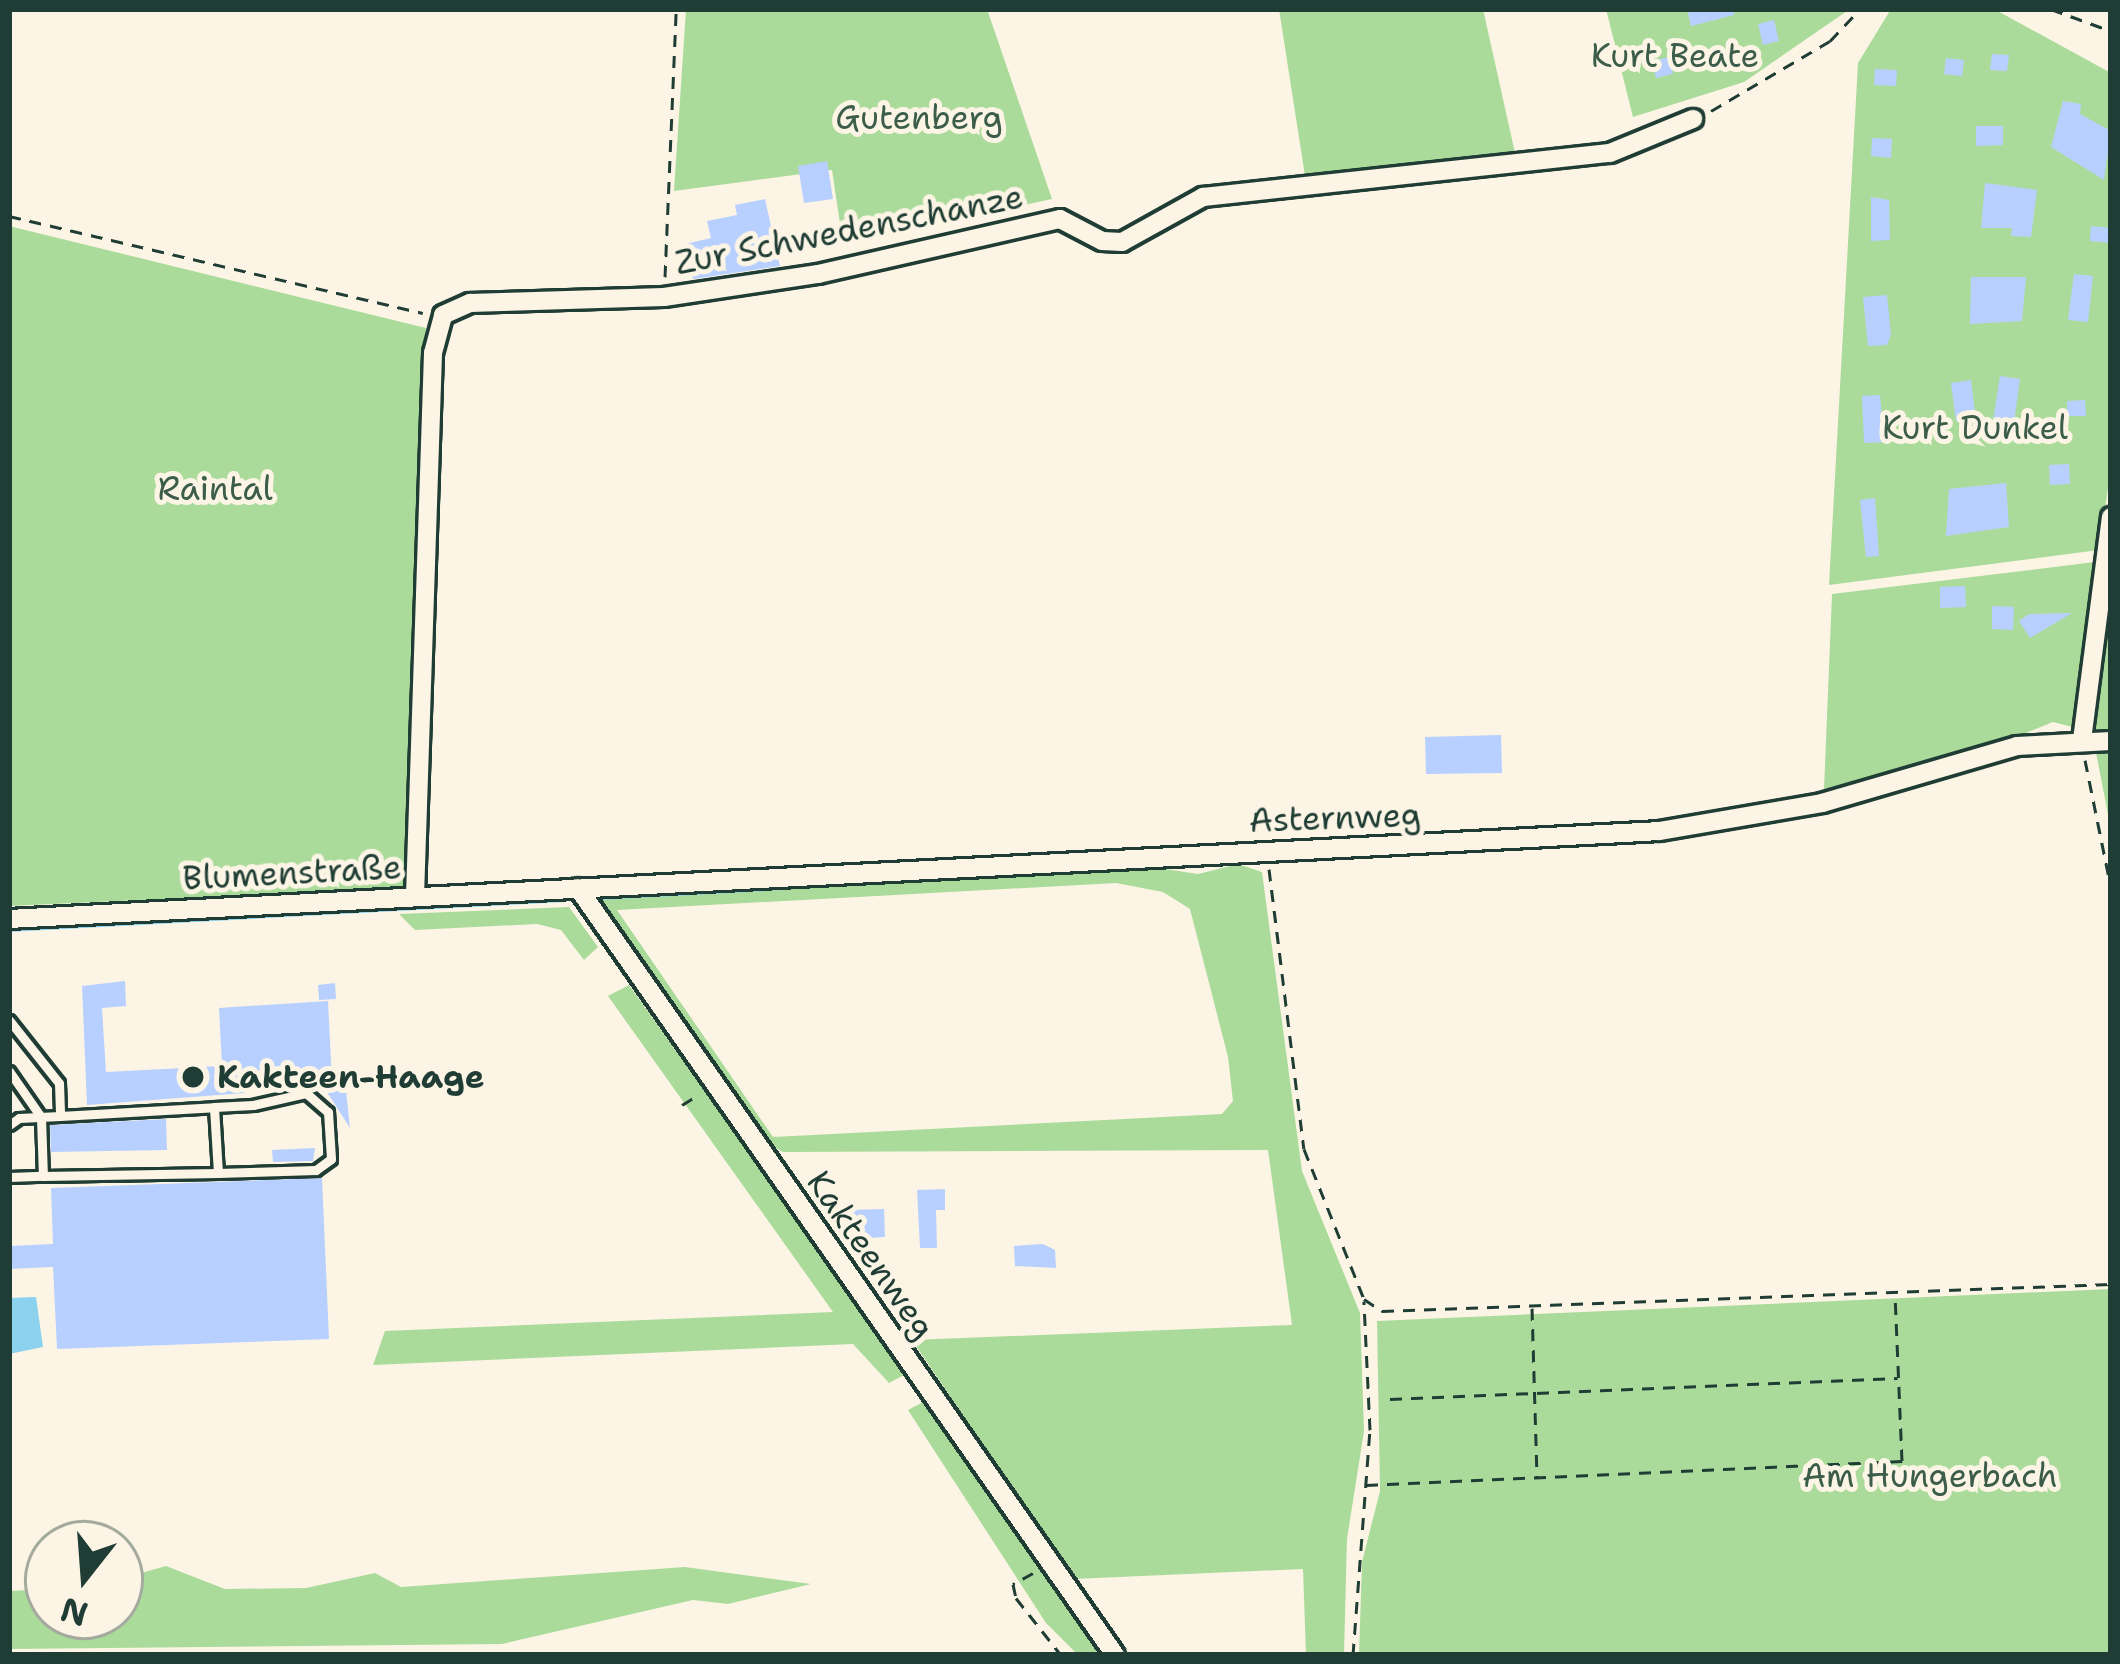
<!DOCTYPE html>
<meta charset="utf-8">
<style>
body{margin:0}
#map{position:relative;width:2120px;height:1664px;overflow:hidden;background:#fcf5e5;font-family:"Shantell Sans",sans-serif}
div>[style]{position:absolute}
.green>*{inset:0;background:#abdb9b}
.water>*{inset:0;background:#8cd2ee}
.stream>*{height:6px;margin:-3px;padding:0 3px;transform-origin:3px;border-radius:3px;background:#8cd2ee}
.building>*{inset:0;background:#b8d0ff}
.path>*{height:3px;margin-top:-1.5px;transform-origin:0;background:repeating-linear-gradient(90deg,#1f3d34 0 12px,transparent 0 21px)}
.roads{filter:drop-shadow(3px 0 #1f3d34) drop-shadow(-3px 0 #1f3d34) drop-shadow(0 3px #1f3d34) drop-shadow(0 -3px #1f3d34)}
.service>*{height:9px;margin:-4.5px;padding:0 4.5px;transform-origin:4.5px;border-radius:4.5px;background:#fcf5e5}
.minor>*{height:18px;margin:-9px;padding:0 9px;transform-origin:9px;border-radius:9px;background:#fcf5e5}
.dots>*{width:33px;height:33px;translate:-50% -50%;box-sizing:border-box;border:6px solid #fcf5e5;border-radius:50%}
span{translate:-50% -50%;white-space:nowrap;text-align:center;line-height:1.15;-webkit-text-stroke:10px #fcf5e5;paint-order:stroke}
.park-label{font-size:33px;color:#3b5d49}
.street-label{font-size:33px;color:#1f3d34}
.poi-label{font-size:33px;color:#1f3d34;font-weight:700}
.left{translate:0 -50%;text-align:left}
.frame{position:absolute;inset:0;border:12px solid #1f3d34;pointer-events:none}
.north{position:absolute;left:24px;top:1520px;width:120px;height:120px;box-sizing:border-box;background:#fcf5e5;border:3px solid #a4ab9e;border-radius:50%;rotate:197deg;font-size:33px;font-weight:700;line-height:48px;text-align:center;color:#1f3d34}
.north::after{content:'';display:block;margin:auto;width:42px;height:54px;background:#1f3d34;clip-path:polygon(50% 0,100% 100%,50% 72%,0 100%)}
</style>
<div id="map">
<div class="green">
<div style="clip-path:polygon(686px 9px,987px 9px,1052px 199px,843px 244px,832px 170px,674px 191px)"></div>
<div style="clip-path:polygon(1279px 9px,1483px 9px,1515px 153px,1305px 176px)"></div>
<div style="clip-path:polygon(1606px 9px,1850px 9px,1744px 82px,1633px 117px)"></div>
<div style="clip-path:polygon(1891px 9px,1994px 9px,2111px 73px,2111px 467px,2099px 550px,1829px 585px,1858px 63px)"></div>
<div style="clip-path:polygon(9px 226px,426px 328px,405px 888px,9px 906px)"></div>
<div style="clip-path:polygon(2103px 561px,2100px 601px,2111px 602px,2111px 830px,2092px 732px,2053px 722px,1959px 760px,1824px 789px,1832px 594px)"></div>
<div style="clip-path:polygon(evenodd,1238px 864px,1262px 872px,1302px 1171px,1360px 1313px,1364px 1431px,1347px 1539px,1344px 1655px,1306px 1655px,1303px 1569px,1074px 1579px,912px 1340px,1292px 1325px,1268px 1150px,783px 1152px,763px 1141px,599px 899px,1159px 868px,1198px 874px,1238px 864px,1116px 883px,1163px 892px,1190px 909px,1228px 1057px,1233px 1101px,1222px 1114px,773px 1137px,617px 910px,1116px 883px)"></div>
<div style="clip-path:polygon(569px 907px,598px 947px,584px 960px,561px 930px,537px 924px,415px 930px,399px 914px)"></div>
<div style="clip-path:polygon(629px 985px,906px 1374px,889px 1383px,853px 1344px,373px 1365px,385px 1331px,833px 1312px,608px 996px)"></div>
<div style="clip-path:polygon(2111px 1289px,2111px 1655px,1359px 1655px,1362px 1562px,1380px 1491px,1377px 1321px)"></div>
<div style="clip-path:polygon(927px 1400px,1105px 1655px,1078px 1655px,1046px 1623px,908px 1410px)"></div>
<div style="clip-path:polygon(166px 1566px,225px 1589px,306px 1588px,375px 1573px,401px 1587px,685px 1567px,811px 1584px,728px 1604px,693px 1600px,502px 1644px,9px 1649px,9px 1591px,48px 1589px,48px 1616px,120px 1616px,120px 1579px)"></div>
</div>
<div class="water">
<div style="clip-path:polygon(36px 1297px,43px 1347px,9px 1354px,9px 1298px)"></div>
</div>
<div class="stream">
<div style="left:1824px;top:811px;width:206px;rotate:-16.1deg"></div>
<div style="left:1694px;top:834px;width:113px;rotate:-9.7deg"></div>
<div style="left:1354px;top:856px;width:304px;rotate:-3deg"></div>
<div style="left:601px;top:897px;width:184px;rotate:-3.1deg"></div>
<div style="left:9px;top:929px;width:557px;rotate:-3.09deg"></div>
</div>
<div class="building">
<div style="clip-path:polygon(1687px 9px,1734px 9px,1734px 15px,1691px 26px)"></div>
<div style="clip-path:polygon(1774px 20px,1779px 41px,1763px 45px,1758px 24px)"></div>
<div style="clip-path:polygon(1992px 54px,2009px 55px,2007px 71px,1990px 70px)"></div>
<div style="clip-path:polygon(1669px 57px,1673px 74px,1656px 78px,1652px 61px)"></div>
<div style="clip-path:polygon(1946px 58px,1964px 60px,1962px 76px,1944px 74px)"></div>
<div style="clip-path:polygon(1875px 69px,1897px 70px,1896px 86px,1874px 85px)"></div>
<div style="clip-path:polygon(2063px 101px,2081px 104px,2080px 114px,2111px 131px,2104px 180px,2051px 147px)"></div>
<div style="clip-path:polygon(1976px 126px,2003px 126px,2003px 145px,1976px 146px)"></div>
<div style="clip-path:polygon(1872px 138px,1892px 139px,1891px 158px,1871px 156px)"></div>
<div style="clip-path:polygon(827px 161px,833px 199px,804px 203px,798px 166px)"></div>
<div style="clip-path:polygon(1985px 183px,2037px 190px,2031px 237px,2011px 236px,2012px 228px,1981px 228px)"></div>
<div style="clip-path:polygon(1871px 197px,1889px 200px,1890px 240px,1871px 241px)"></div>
<div style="clip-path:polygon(765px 199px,780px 266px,693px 279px,685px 244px,711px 238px,707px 221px,737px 215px,735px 205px)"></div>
<div style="clip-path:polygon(2091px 226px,2111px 228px,2110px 243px,2090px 241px)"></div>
<div style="clip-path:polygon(2074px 274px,2093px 276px,2088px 322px,2068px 320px)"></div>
<div style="clip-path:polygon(1971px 277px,2026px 277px,2022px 321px,1970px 324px)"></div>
<div style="clip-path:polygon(1887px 295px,1891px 335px,1887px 345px,1868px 346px,1863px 297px)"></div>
<div style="clip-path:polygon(2000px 376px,2020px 379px,2014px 422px,1993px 421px)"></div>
<div style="clip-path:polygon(1971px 380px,1976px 421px,1956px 421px,1951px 383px)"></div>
<div style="clip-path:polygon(1880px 395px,1884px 442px,1864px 443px,1862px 396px)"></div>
<div style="clip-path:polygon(2085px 400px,2086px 416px,2067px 416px,2067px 401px)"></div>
<div style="clip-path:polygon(2069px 464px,2070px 484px,2050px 485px,2049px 465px)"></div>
<div style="clip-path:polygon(2006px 483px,2009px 527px,1946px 536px,1949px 489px)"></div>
<div style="clip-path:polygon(1875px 498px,1879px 556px,1866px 557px,1860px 500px)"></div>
<div style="clip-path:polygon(1965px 586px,1966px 607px,1940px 608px,1940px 587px)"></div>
<div style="clip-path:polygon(1992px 606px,2014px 607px,2013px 630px,1992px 629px)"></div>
<div style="clip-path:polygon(2072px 613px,2030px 638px,2019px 621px,2029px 614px)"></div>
<div style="clip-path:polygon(1501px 735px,1502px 773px,1426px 774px,1425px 737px)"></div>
<div style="clip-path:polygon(125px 981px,126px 1006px,102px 1008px,106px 1072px,222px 1066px,219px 1008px,328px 1001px,332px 1081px,345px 1081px,350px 1128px,318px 1078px,244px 1082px,245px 1093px,87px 1105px,82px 986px)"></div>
<div style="clip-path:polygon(335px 983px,336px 999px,319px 1000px,318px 985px)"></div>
<div style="clip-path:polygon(166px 1119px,167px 1150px,51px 1152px,50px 1125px)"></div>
<div style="clip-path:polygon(315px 1148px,313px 1161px,273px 1162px,272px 1150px)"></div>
<div style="clip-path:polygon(322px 1178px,329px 1339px,57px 1349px,53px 1267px,9px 1269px,9px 1246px,53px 1244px,51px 1188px)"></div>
<div style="clip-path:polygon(945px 1189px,945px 1210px,936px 1210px,937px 1248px,920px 1248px,917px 1190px)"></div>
<div style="clip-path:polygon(884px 1209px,885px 1237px,850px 1239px,849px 1210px)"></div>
<div style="clip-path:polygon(1043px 1244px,1055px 1250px,1056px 1268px,1015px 1266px,1014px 1246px)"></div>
</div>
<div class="path">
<div style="left:2051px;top:9px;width:64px;rotate:20.1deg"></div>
<div style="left:1711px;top:111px;width:138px;rotate:-30.5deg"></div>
<div style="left:1830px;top:41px;width:44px;rotate:-46.8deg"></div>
<div style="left:9px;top:216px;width:425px;rotate:13.2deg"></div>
<div style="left:665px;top:277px;width:268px;rotate:-87.6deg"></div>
<div style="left:2085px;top:760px;width:131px;rotate:78.5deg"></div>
<div style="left:1269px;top:869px;width:282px;rotate:82.9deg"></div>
<div style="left:1304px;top:1149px;width:162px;rotate:68.2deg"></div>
<div style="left:1364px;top:1299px;width:22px;rotate:34deg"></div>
<div style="left:1382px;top:1311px;width:729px;rotate:-2.12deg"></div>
<div style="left:682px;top:1105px;width:19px;rotate:-32deg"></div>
<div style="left:1532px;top:1308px;width:169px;rotate:88.3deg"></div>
<div style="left:1390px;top:1399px;width:508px;rotate:-2.37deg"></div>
<div style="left:1366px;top:1485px;width:537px;rotate:-2.56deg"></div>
<div style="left:1902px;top:1461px;width:168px;rotate:-92.4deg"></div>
<div style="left:1033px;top:1573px;width:23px;rotate:151deg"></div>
<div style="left:1013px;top:1584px;width:14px;rotate:78deg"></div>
<div style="left:1016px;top:1598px;width:73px;rotate:51.7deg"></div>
<div style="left:1353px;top:1655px;width:226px;rotate:-85.7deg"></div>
<div style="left:1370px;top:1430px;width:129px;rotate:-92.7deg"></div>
</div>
<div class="roads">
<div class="service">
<div style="left:9px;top:1020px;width:80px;rotate:51.6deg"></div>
<div style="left:59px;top:1083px;width:33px;rotate:88deg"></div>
<div style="left:9px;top:1071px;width:56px;rotate:55.2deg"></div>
<div style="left:41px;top:1117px;width:59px;rotate:88.1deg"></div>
<div style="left:43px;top:1176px;width:175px;rotate:-1deg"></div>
<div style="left:9px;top:1125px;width:12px;rotate:-35deg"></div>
<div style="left:19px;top:1118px;width:41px;rotate:-2.8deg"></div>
<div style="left:60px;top:1116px;width:154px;rotate:-3.3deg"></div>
<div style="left:214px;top:1107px;width:39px;rotate:-3deg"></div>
<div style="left:253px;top:1105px;width:54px;rotate:-12.8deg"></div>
<div style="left:306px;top:1093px;width:29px;rotate:41deg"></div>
<div style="left:328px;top:1112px;width:47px;rotate:86.3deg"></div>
<div style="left:331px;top:1159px;width:19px;rotate:144deg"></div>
<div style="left:316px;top:1170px;width:98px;rotate:178.2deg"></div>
<div style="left:218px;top:1173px;width:66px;rotate:-93.5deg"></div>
<div style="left:9px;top:1177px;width:34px;rotate:-2deg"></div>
</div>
<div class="minor">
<div style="left:2082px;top:740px;width:225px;rotate:-82.6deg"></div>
<div style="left:578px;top:888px;width:936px;rotate:55deg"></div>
<div style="left:415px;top:896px;width:543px;rotate:-88.1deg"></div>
<div style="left:433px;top:353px;width:39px;rotate:-75deg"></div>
<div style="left:443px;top:315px;width:30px;rotate:-24deg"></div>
<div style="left:470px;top:303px;width:194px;rotate:-1.8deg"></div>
<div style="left:664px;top:297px;width:156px;rotate:-8.5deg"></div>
<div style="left:818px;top:274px;width:248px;rotate:-12.8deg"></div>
<div style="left:1060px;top:219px;width:47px;rotate:27.6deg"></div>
<div style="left:1102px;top:241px;width:20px;rotate:3deg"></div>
<div style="left:1122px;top:242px;width:93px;rotate:-29.1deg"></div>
<div style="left:1203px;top:197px;width:409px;rotate:-6.2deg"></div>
<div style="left:1610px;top:153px;width:90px;rotate:-22.3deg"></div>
<div style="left:9px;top:919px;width:1652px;rotate:-3.05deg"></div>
<div style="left:1659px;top:831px;width:165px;rotate:-9.7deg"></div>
<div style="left:1822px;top:803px;width:203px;rotate:-16.3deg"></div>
<div style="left:2017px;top:746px;width:94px;rotate:-3deg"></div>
</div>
</div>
<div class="dots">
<div style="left:193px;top:1077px;background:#1f3d34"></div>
</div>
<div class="park-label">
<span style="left:1675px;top:56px">Kurt Beate</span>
<span style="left:919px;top:118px">Gutenberg</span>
<span style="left:1975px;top:428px">Kurt Dunkel</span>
<span style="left:215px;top:489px">Raintal</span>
<span style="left:1930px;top:1476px">Am Hungerbach</span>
</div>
<div class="street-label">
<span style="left:849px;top:230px;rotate:-11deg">Zur Schwedenschanze</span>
<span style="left:1335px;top:818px;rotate:-2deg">Asternweg</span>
<span style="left:292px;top:873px;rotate:-3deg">Blumenstraße</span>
<span style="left:871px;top:1255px;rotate:55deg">Kakteenweg</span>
</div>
<div class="poi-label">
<span class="left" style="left:217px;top:1077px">Kakteen-Haage</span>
</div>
<div class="frame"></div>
<div class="north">N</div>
</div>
